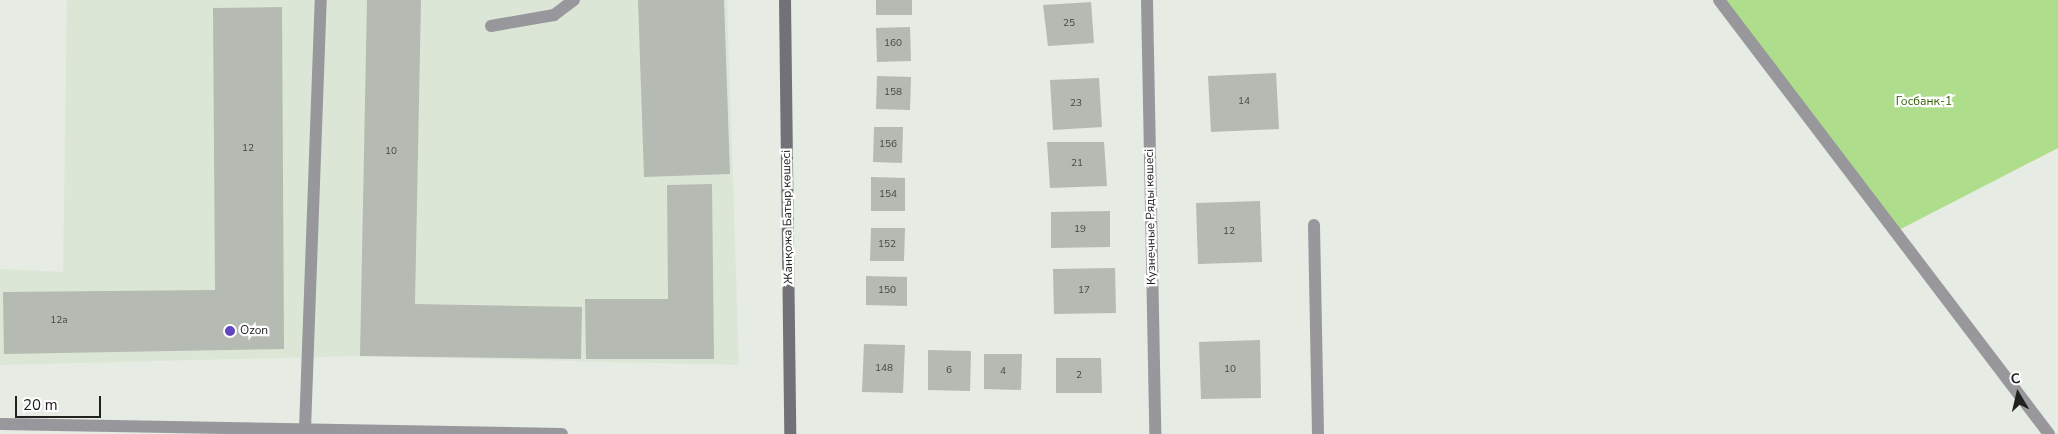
<!DOCTYPE html>
<meta charset="utf-8">
<style>
body{margin:0}
#map{position:relative;width:2058px;height:434px;overflow:hidden;background:#e6ebe3;font-family:"Nunito Sans",sans-serif}
div>[style]{position:absolute}
.built>*{inset:0;background:#dce6d6}
.green>*{inset:0;background:#aede8c}
.building>*{inset:0;background:#b5bab2}
.service>*{height:12px;margin:-6px;padding:0 6px;transform-origin:6px;border-radius:6px;background:#98989c}
.minor>*{height:12px;margin:-6px;padding:0 6px;transform-origin:6px;border-radius:6px;background:#98989c}
.tertiary>*{height:12px;margin:-6px;padding:0 6px;transform-origin:6px;border-radius:6px;background:#98989c}
.secondary>*{height:12px;margin:-6px;padding:0 6px;transform-origin:6px;border-radius:6px;background:#727177}
.dots>*{width:14px;height:14px;translate:-50% -50%;box-sizing:border-box;border:2px solid #fff;border-radius:50%}
span{translate:-50% -50%;white-space:nowrap;text-align:center;line-height:1.15;-webkit-text-stroke:4.5px #fff;paint-order:stroke}
.number-label{font-size:10px;color:#454844}
.number-label span{-webkit-text-stroke-width:0}
.park-label{font-size:12px;color:#335e00}
.street-label{font-size:12px;color:#20221f}
.poi-label{font-size:12px;color:#20221f}
.left{translate:0 -50%;text-align:left}
.north{position:absolute;left:1993px;top:369px;width:50px;height:50px;-webkit-text-stroke:4px #fff;paint-order:stroke;rotate:351deg;font-size:14px;font-weight:700;line-height:20px;text-align:center;color:#20221f}
.north::after{content:'';display:block;margin:auto;width:18px;height:22px;background:#20221f;clip-path:polygon(50% 0,100% 100%,50% 72%,0 100%)}
.scale{position:absolute;left:15px;top:396px;width:86px;height:22px;box-sizing:border-box;border:2px solid #20221f;border-top:0;padding-left:6px;font-size:15px;line-height:18px;white-space:nowrap;color:#20221f;-webkit-text-stroke:4px #fff;paint-order:stroke}
</style>
<div id="map">
<div class="built">
<div style="clip-path:polygon(67px 0,727px 0,739px 365px,360px 356px,0 365px,0 269px,63px 272px)"></div>
</div>
<div class="green">
<div style="clip-path:polygon(1719px 0,2058px 0,2058px 148px,1895px 232px)"></div>
</div>
<div class="building">
<div style="clip-path:polygon(367px 0,421px 0,415px 304px,582px 307px,581px 359px,360px 356px)"></div>
<div style="clip-path:polygon(638px 0,724px 0,730px 174px,644px 177px)"></div>
<div style="clip-path:polygon(876px 0,912px 0,912px 15px,876px 15px)"></div>
<div style="clip-path:polygon(1091px 2px,1094px 43px,1048px 46px,1043px 5px)"></div>
<div style="clip-path:polygon(282px 7px,284px 349px,4px 354px,3px 292px,215px 290px,213px 8px)"></div>
<div style="clip-path:polygon(910px 27px,911px 61px,877px 62px,876px 28px)"></div>
<div style="clip-path:polygon(1276px 73px,1279px 129px,1211px 132px,1208px 76px)"></div>
<div style="clip-path:polygon(877px 76px,911px 77px,910px 110px,876px 109px)"></div>
<div style="clip-path:polygon(1099px 78px,1102px 127px,1053px 130px,1050px 80px)"></div>
<div style="clip-path:polygon(874px 127px,903px 127px,902px 163px,873px 162px)"></div>
<div style="clip-path:polygon(1047px 142px,1104px 142px,1107px 186px,1050px 188px)"></div>
<div style="clip-path:polygon(871px 177px,905px 178px,905px 211px,871px 211px)"></div>
<div style="clip-path:polygon(712px 184px,714px 359px,586px 359px,585px 299px,668px 299px,667px 185px)"></div>
<div style="clip-path:polygon(1260px 201px,1262px 262px,1198px 264px,1196px 203px)"></div>
<div style="clip-path:polygon(1110px 211px,1110px 247px,1051px 248px,1051px 212px)"></div>
<div style="clip-path:polygon(871px 228px,905px 228px,904px 261px,870px 261px)"></div>
<div style="clip-path:polygon(1115px 268px,1116px 313px,1054px 314px,1053px 269px)"></div>
<div style="clip-path:polygon(866px 276px,907px 277px,907px 306px,866px 305px)"></div>
<div style="clip-path:polygon(1260px 340px,1261px 398px,1201px 399px,1199px 342px)"></div>
<div style="clip-path:polygon(864px 344px,905px 345px,903px 393px,862px 392px)"></div>
<div style="clip-path:polygon(928px 350px,971px 351px,970px 391px,928px 390px)"></div>
<div style="clip-path:polygon(984px 354px,1022px 354px,1021px 390px,984px 389px)"></div>
<div style="clip-path:polygon(1056px 358px,1101px 358px,1102px 393px,1056px 393px)"></div>
</div>
<div class="service">
<div style="left:1719px;top:0;width:545px;rotate:52.75deg"></div>
<div style="left:491px;top:26px;width:64px;rotate:-9.9deg"></div>
<div style="left:554px;top:15px;width:25px;rotate:-37deg"></div>
<div style="left:1314px;top:225px;width:209px;rotate:88.9deg"></div>
<div style="left:305px;top:429px;width:429px;rotate:-87.9deg"></div>
</div>
<div class="minor">
<div style="left:1147px;top:0;width:434px;rotate:88.9deg"></div>
</div>
<div class="tertiary">
<div style="left:0;top:424px;width:562px;rotate:1.02deg"></div>
</div>
<div class="secondary">
<div style="left:785px;top:0;width:434px;rotate:89.3deg"></div>
</div>
<div class="dots">
<div style="left:230px;top:331px;background:#6045be"></div>
</div>
<div class="number-label">
<span style="left:1069px;top:24px">25</span>
<span style="left:893px;top:44px">160</span>
<span style="left:893px;top:93px">158</span>
<span style="left:1244px;top:102px">14</span>
<span style="left:1076px;top:104px">23</span>
<span style="left:888px;top:145px">156</span>
<span style="left:248px;top:149px">12</span>
<span style="left:391px;top:152px">10</span>
<span style="left:1077px;top:164px">21</span>
<span style="left:888px;top:195px">154</span>
<span style="left:1080px;top:230px">19</span>
<span style="left:1229px;top:232px">12</span>
<span style="left:887px;top:245px">152</span>
<span style="left:887px;top:291px">150</span>
<span style="left:1084px;top:291px">17</span>
<span style="left:59px;top:321px">12а</span>
<span style="left:884px;top:369px">148</span>
<span style="left:1230px;top:370px">10</span>
<span style="left:949px;top:371px">6</span>
<span style="left:1003px;top:372px">4</span>
<span style="left:1079px;top:376px">2</span>
</div>
<div class="park-label">
<span style="left:1924px;top:102px">Госбанк-1</span>
</div>
<div class="street-label">
<span style="left:788px;top:217px;rotate:-91deg">Жанқожа Батыр көшесі</span>
<span style="left:1151px;top:217px;rotate:-91deg">Кузнечные Ряды көшесі</span>
</div>
<div class="poi-label">
<span class="left" style="left:240px;top:331px">Ozon</span>
</div>
<div class="north">С</div>
<div class="scale">20 m</div>
</div>
